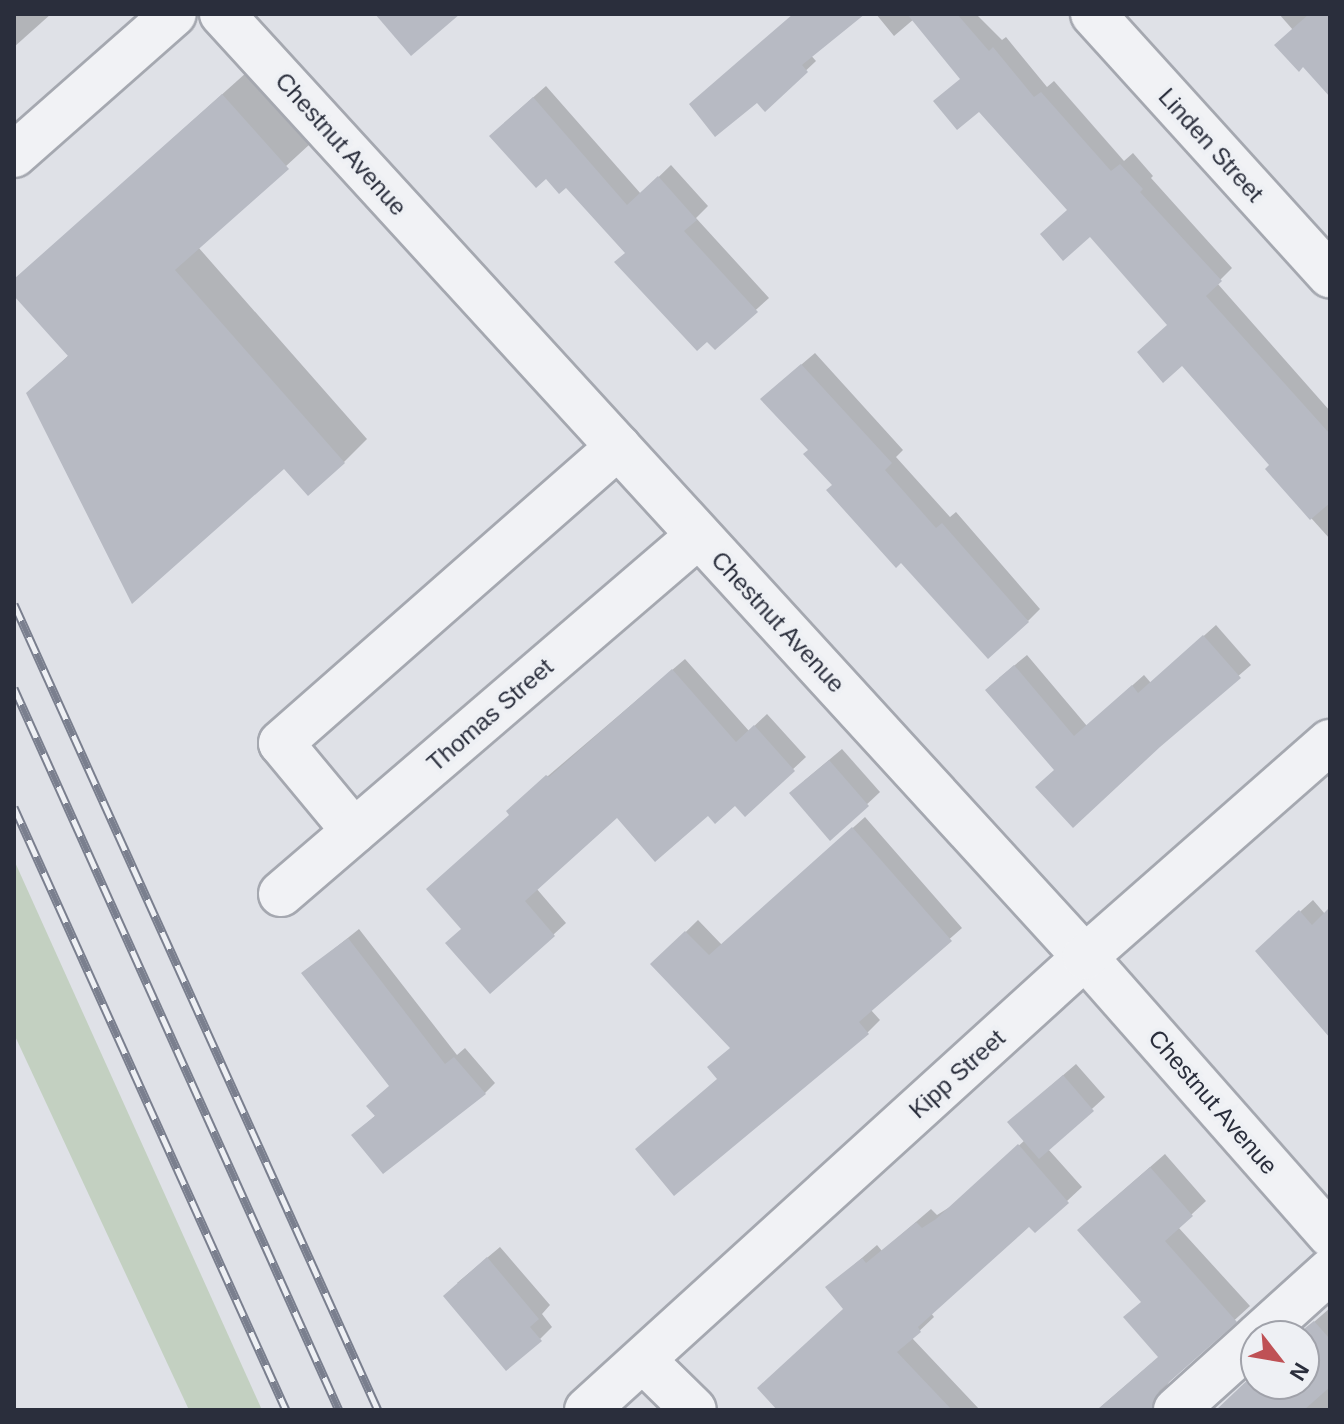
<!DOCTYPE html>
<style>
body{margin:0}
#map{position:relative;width:1344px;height:1424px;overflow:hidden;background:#dfe1e7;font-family:Arial,sans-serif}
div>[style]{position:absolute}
.green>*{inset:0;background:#c3d0c1}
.shadow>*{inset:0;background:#0003}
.building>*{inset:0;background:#b7bac3}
.roads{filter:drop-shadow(2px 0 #a5a8b0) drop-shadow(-2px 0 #a5a8b0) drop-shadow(0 2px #a5a8b0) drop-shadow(0 -2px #a5a8b0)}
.minor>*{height:44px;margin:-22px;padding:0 22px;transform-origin:22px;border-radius:22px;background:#f1f2f5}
.rail>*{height:9px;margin-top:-4.5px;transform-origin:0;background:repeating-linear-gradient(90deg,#eef0f4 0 18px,#7a7f8e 0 36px);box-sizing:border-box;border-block:2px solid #7a7f8e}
span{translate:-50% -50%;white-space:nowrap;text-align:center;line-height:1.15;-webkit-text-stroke:8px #eef0f4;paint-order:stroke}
.street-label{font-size:24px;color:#2a2e3c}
.frame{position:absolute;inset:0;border:16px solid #2a2e3c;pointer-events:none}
.north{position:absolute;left:1240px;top:1320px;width:80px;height:80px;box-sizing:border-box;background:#eef0f4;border:2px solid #a0a2aa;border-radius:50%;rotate:121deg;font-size:22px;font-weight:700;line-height:32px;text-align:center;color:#2a2e3c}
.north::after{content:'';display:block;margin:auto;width:28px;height:36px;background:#bf5155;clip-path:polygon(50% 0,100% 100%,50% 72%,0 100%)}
</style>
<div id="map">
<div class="green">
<div style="clip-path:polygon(14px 860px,262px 1410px,189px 1410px,14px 1034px)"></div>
</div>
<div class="shadow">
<div style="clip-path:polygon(14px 14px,51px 14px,14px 47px)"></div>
<div style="clip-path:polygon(876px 14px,976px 14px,1002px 40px,1006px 37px,1047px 87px,1054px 81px,1124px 161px,1133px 153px,1153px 176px,1151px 178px,1232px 268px,1217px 283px,1330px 411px,1330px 539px,1267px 469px,1272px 464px,1169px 324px,1069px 210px,914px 19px,894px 36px)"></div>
<div style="clip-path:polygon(1279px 14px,1330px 14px,1330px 95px,1303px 64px,1293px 30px)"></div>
<div style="clip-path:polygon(783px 24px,816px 61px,765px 109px)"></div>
<div style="clip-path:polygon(247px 72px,310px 144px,198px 247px,367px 439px,344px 462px,284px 466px,28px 394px,69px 355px,14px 293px,14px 281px)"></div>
<div style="clip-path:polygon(546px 86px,641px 194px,671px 165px,708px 206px,696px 218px,769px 298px,715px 347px,566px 185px,504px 123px)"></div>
<div style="clip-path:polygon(815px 353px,903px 450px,896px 457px,950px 517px,956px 512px,1040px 609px,1028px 621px,835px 484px,810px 450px,775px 387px)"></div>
<div style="clip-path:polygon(1216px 625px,1251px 665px,1158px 745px,1056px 770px,999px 678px,1027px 655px,1087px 726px,1144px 675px,1151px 683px)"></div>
<div style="clip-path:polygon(685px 659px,749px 731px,767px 714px,806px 757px,745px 814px,735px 803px,708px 813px,617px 815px,536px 888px,566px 923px,553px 935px,463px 928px,521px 799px)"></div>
<div style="clip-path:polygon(842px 749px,880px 792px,831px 838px,804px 781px)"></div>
<div style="clip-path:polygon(865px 817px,962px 928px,870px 1009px,880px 1020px,868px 1032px,675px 1193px,731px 1047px,653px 964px,698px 920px,722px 945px)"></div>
<div style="clip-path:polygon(1313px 900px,1325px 914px,1330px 909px,1330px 1033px,1270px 939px)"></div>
<div style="clip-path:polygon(359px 929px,457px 1055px,465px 1048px,495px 1083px,485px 1093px,353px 1135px,376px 1115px,391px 1085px,304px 973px)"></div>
<div style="clip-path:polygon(1076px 1064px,1105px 1097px,1048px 1149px,1082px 1187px,1067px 1201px,1029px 1224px,931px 1313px,934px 1317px,912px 1338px,980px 1410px,780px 1410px,845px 1309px,828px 1287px,877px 1245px,882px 1251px,931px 1209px,937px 1215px,953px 1205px,1025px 1140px,1009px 1122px)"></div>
<div style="clip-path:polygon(1165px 1154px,1206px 1201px,1178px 1227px,1250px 1306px,1171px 1378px,1166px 1387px,1166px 1402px,1158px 1410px,1097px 1410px,1160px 1356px,1142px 1301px,1094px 1216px)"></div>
<div style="clip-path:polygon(500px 1247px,550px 1305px,542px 1314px,552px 1327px,540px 1339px,457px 1283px)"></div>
<div style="clip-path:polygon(1330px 1308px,1330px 1410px,1219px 1410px,1256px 1373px,1256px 1384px,1304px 1384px,1304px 1336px,1298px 1336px)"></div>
</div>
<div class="building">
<div style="clip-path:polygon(375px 14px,460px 14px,411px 56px)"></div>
<div style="clip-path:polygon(793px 14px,865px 14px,802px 65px,808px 72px,765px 112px,757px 103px,715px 137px,689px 104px)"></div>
<div style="clip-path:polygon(907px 14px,957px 14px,989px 51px,993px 47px,1034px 97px,1041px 92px,1111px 171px,1120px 164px,1143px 189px,1140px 192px,1222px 281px,1206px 296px,1330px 434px,1330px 503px,1310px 520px,1265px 469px,1269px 465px,1182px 366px,1163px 383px,1137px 352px,1167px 325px,1090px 237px,1063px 261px,1040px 234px,1067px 210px,979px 112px,957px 130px,933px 101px,960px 79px)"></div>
<div style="clip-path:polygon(1309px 14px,1330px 14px,1330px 97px,1303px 67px,1299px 72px,1274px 45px)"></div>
<div style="clip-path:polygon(222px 94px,289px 169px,175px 270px,345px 463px,308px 496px,284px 469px,132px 604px,26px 393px,68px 356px,14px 296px,14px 279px)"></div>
<div style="clip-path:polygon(533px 97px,627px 205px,658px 176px,697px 220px,684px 231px,758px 312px,715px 350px,707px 342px,697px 351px,614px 262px,625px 253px,566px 188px,559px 194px,546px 179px,536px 188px,489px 136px)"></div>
<div style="clip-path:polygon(801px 364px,892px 463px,885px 470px,936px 528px,942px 523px,1029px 622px,988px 659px,901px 563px,896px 568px,826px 490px,832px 485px,803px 454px,808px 450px,760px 399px)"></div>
<div style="clip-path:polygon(1203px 635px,1241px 678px,1160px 747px,1073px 828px,1035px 787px,1054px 770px,985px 690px,1014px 665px,1074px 736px,1132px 685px,1138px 693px)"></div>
<div style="clip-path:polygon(672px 669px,736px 742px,754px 725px,795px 771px,745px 817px,735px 806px,715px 824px,708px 816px,655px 862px,617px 818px,525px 901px,555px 936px,490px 994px,445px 943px,461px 929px,426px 889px,509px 815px,506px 811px,546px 775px,549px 777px)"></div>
<div style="clip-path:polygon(829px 760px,869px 806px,830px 841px,789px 793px)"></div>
<div style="clip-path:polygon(852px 827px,952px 941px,859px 1022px,869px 1034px,674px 1196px,635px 1149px,717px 1079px,707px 1067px,730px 1048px,650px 964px,685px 931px,709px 955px)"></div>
<div style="clip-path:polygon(1330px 907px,1330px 1038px,1255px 951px,1299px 910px,1312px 925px)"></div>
<div style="clip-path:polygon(348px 938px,445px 1064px,454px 1057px,486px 1094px,383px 1174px,351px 1135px,375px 1116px,366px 1106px,389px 1086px,301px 973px)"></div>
<div style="clip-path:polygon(1063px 1075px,1094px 1111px,1039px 1159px,1007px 1122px)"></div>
<div style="clip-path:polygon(1018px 1144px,1069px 1203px,1035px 1233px,1029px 1227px,918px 1327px,921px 1332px,897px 1352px,952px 1410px,777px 1410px,757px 1388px,843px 1309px,825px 1287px,862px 1258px,866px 1263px,916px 1222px,922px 1228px,936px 1219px)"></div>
<div style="clip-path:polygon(1150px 1167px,1193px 1216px,1165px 1241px,1237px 1322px,1159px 1391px,1152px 1410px,1097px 1410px,1158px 1357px,1123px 1317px,1141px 1302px,1077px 1230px)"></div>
<div style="clip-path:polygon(487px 1257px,539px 1319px,530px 1327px,542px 1341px,506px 1371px,443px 1296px)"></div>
<div style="clip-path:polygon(1314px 1321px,1330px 1339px,1330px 1387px,1304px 1410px,1216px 1410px,1256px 1372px,1256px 1384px,1304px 1384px,1304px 1336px,1295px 1336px)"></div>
</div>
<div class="roads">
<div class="minor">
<div style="left:222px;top:14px;width:1278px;rotate:47.54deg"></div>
<div style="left:1085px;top:957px;width:371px;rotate:48.6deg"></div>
<div style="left:1093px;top:14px;width:353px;rotate:47.8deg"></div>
<div style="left:14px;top:155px;width:213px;rotate:-41.4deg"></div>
<div style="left:354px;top:831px;width:114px;rotate:-129.7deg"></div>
<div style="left:281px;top:743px;width:449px;rotate:-41.3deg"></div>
<div style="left:281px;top:894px;width:550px;rotate:-40.65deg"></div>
<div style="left:1258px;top:1336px;width:97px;rotate:-42.1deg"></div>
<div style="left:643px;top:1360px;width:71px;rotate:44.4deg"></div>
<div style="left:587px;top:1410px;width:673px;rotate:-42.29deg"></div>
<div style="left:1085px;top:957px;width:326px;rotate:-41.3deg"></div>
<div style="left:1176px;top:1410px;width:108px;rotate:-42deg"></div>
</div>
</div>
<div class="rail">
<div style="left:14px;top:604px;width:884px;rotate:65.7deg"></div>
<div style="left:14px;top:688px;width:792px;rotate:65.77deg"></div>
<div style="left:14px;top:807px;width:662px;rotate:65.72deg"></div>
</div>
<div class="street-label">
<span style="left:341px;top:144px;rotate:48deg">Chestnut Avenue</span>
<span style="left:1211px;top:145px;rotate:48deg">Linden Street</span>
<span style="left:778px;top:622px;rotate:47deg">Chestnut Avenue</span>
<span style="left:490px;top:715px;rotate:-41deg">Thomas Street</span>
<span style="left:957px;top:1074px;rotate:-42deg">Kipp Street</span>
<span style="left:1213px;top:1102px;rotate:49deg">Chestnut Avenue</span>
</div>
<div class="frame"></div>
<div class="north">N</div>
</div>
